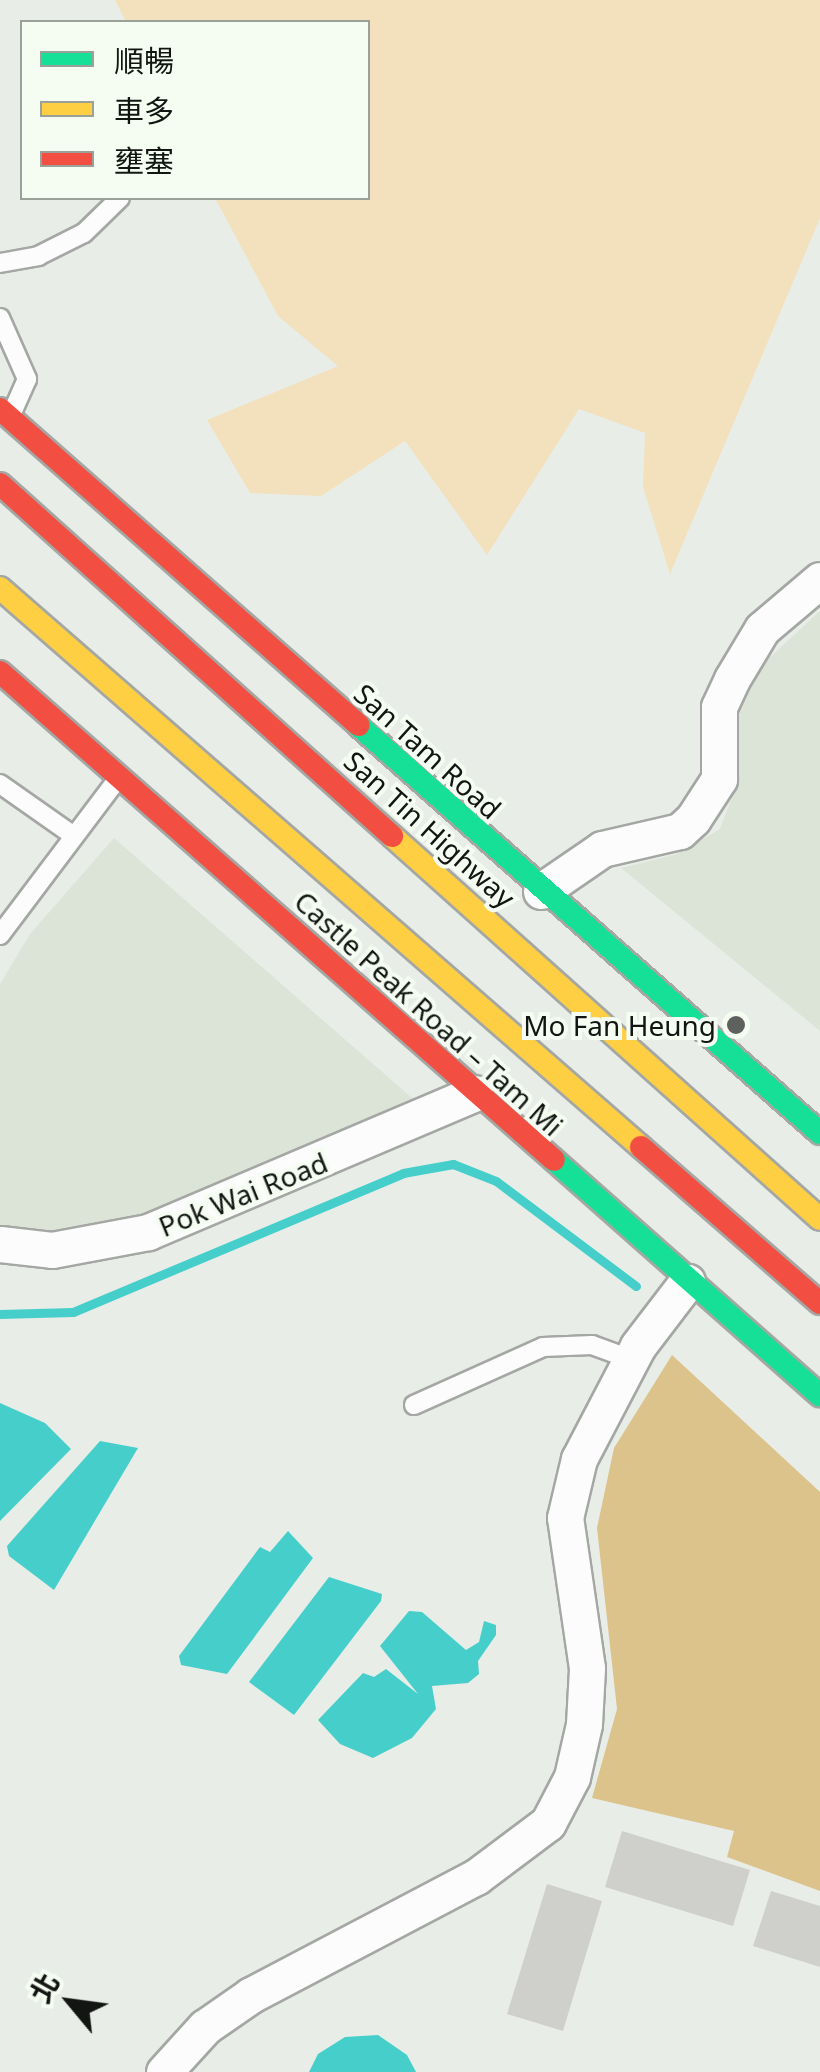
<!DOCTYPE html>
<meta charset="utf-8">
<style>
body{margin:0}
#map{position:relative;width:820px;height:2072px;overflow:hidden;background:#e9ede8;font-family:"Noto Sans","Noto Sans TC",sans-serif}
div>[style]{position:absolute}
.built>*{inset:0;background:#dce4d8}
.green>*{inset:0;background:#f2e1bc}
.forest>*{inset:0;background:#dcc38b}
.water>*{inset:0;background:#46cfca}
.stream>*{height:9px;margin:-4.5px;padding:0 4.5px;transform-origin:4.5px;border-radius:4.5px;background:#46cfca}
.building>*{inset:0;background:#cfd0cc}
.roads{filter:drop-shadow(2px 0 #a4a7a3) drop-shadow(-2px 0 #a4a7a3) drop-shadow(0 2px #a4a7a3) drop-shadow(0 -2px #a4a7a3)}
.lane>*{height:18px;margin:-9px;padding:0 9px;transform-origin:9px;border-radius:9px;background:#fcfcfc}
.street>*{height:35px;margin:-17.5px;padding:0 17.5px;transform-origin:17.5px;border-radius:17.5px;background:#fcfcfc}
.fast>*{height:22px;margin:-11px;padding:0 11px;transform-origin:11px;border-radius:11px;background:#16e098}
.slow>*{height:22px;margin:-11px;padding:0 11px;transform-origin:11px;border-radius:11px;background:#ffcf43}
.jam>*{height:22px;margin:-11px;padding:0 11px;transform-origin:11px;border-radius:11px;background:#f24e42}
.dots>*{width:28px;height:28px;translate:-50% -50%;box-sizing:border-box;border:5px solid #f5fdf2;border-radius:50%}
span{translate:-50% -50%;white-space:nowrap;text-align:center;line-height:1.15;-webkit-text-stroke:8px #f5fdf2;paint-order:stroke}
.street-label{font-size:28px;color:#131512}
.poi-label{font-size:28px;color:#131512}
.right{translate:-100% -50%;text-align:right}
.legend{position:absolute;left:20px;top:20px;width:350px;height:180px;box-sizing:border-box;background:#f5fdf2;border:2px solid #9ba098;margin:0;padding:12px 18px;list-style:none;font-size:30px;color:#131512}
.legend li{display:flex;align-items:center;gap:20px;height:50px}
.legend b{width:50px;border:2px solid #9ba098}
.north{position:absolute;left:20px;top:1952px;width:100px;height:100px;-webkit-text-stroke:8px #f5fdf2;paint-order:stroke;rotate:299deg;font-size:28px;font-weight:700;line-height:40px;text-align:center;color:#131512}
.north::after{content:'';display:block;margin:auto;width:35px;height:45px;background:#131512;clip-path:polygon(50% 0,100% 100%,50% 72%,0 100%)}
</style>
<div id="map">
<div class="built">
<div style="clip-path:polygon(820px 611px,820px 1031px,621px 868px,677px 854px,720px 829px,734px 792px,734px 726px,755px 671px)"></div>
<div style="clip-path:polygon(114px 838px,419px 1104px,241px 1190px,50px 1244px,0 1233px,0 984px,30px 934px)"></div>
</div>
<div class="green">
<div style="clip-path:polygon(115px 0,820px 0,820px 218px,670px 574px,643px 487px,645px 433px,579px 409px,487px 555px,405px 441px,321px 496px,250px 493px,207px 420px,338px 366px,278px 316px,215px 198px,368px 198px,368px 22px,126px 22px)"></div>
</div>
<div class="forest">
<div style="clip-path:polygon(672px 1355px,820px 1492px,820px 1891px,727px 1857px,734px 1831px,592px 1798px,617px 1709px,597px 1528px,614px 1448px)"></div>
</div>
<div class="water">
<div style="clip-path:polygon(0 1403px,45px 1423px,71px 1449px,0 1521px)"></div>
<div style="clip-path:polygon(100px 1441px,138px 1448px,54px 1590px,9px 1556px,7px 1546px)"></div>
<div style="clip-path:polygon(288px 1531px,313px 1558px,227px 1674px,181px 1665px,179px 1656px,260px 1547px,270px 1552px)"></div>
<div style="clip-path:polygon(329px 1577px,382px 1594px,381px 1601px,294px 1715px,249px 1682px)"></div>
<div style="clip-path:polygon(409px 1611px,422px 1612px,466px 1650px,479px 1642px,484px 1621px,496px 1625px,496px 1635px,478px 1661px,479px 1674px,468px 1683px,432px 1686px,436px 1709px,412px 1738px,373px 1758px,340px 1744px,318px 1720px,363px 1673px,374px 1677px,386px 1669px,418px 1694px,380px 1646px)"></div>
<div style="clip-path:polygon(378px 2035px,407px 2055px,416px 2072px,309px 2072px,318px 2054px,345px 2037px)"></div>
</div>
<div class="stream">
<div style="left:0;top:1314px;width:73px;rotate:-1.6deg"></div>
<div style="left:73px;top:1312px;width:358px;rotate:-22.8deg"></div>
<div style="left:403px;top:1173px;width:51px;rotate:-10.2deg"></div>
<div style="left:453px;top:1164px;width:46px;rotate:21.6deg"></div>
<div style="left:496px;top:1181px;width:175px;rotate:36.9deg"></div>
</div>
<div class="building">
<div style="clip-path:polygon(622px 1831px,750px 1870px,733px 1926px,605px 1887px)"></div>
<div style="clip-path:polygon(547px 1884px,602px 1901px,563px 2031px,507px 2014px)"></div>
<div style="clip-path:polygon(771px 1891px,820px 1906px,820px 1967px,753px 1946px)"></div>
</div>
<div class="roads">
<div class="lane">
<div style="left:0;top:263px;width:39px;rotate:-10deg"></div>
<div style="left:38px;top:256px;width:51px;rotate:-26.6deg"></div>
<div style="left:84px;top:233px;width:50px;rotate:-44.2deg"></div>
<div style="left:0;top:318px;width:67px;rotate:66.1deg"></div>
<div style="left:27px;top:379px;width:37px;rotate:114deg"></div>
<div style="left:0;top:784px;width:90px;rotate:35.1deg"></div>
<div style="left:0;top:935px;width:194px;rotate:-53deg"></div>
<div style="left:414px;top:1405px;width:141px;rotate:-24.2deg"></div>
<div style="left:543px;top:1347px;width:49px;rotate:-2.3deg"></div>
<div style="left:592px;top:1345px;width:40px;rotate:20.2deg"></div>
</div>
<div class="street">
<div style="left:541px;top:891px;width:74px;rotate:-34.5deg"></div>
<div style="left:602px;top:849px;width:80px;rotate:-13deg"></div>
<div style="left:680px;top:831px;width:18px;rotate:-43deg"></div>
<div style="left:693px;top:819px;width:48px;rotate:-57deg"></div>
<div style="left:719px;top:779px;width:72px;rotate:-90deg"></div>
<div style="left:719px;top:707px;width:31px;rotate:-65deg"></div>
<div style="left:732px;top:679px;width:58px;rotate:-59deg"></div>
<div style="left:762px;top:629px;width:76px;rotate:-40.2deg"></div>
<div style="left:0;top:1244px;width:52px;rotate:6.6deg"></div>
<div style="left:52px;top:1250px;width:98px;rotate:-10.6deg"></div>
<div style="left:148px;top:1232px;width:355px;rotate:-23deg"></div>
<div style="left:164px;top:2072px;width:61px;rotate:-47.7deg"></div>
<div style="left:205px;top:2027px;width:56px;rotate:-34.8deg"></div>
<div style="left:251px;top:1995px;width:254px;rotate:-27.7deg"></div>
<div style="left:476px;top:1877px;width:90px;rotate:-36.9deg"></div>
<div style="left:548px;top:1823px;width:52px;rotate:-62.4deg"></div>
<div style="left:572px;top:1777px;width:54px;rotate:-77.2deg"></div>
<div style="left:584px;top:1724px;width:56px;rotate:-86.9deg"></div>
<div style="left:587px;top:1668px;width:152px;rotate:-98.3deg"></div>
<div style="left:565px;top:1518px;width:61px;rotate:-76.7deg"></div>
<div style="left:579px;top:1459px;width:127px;rotate:-62.4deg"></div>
<div style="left:638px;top:1346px;width:81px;rotate:-52.6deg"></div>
</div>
<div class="fast">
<div style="left:358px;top:725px;width:616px;rotate:41.45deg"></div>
<div style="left:554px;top:1160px;width:355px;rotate:41.5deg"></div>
</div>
<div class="slow">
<div style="left:0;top:588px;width:851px;rotate:41.09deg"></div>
<div style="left:392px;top:836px;width:574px;rotate:41.82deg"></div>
</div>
<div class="jam">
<div style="left:0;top:409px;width:478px;rotate:41.4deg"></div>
<div style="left:0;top:484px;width:527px;rotate:41.92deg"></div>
<div style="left:0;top:672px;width:738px;rotate:41.38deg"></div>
<div style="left:641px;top:1147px;width:237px;rotate:41.1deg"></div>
</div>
</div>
<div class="dots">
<div style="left:736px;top:1025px;background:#5e615d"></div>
</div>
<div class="street-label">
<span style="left:428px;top:751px;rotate:42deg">San Tam Road</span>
<span style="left:430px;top:829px;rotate:42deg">San Tin Highway</span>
<span style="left:429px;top:1013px;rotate:42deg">Castle Peak Road – Tam Mi</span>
<span style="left:243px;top:1194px;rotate:-22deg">Pok Wai Road</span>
</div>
<div class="poi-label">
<span class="right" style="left:716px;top:1025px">Mo Fan Heung</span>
</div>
<ul class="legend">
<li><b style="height:12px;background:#16e098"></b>順暢</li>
<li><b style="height:12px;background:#ffcf43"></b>車多</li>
<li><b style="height:12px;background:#f24e42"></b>壅塞</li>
</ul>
<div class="north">北</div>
</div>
